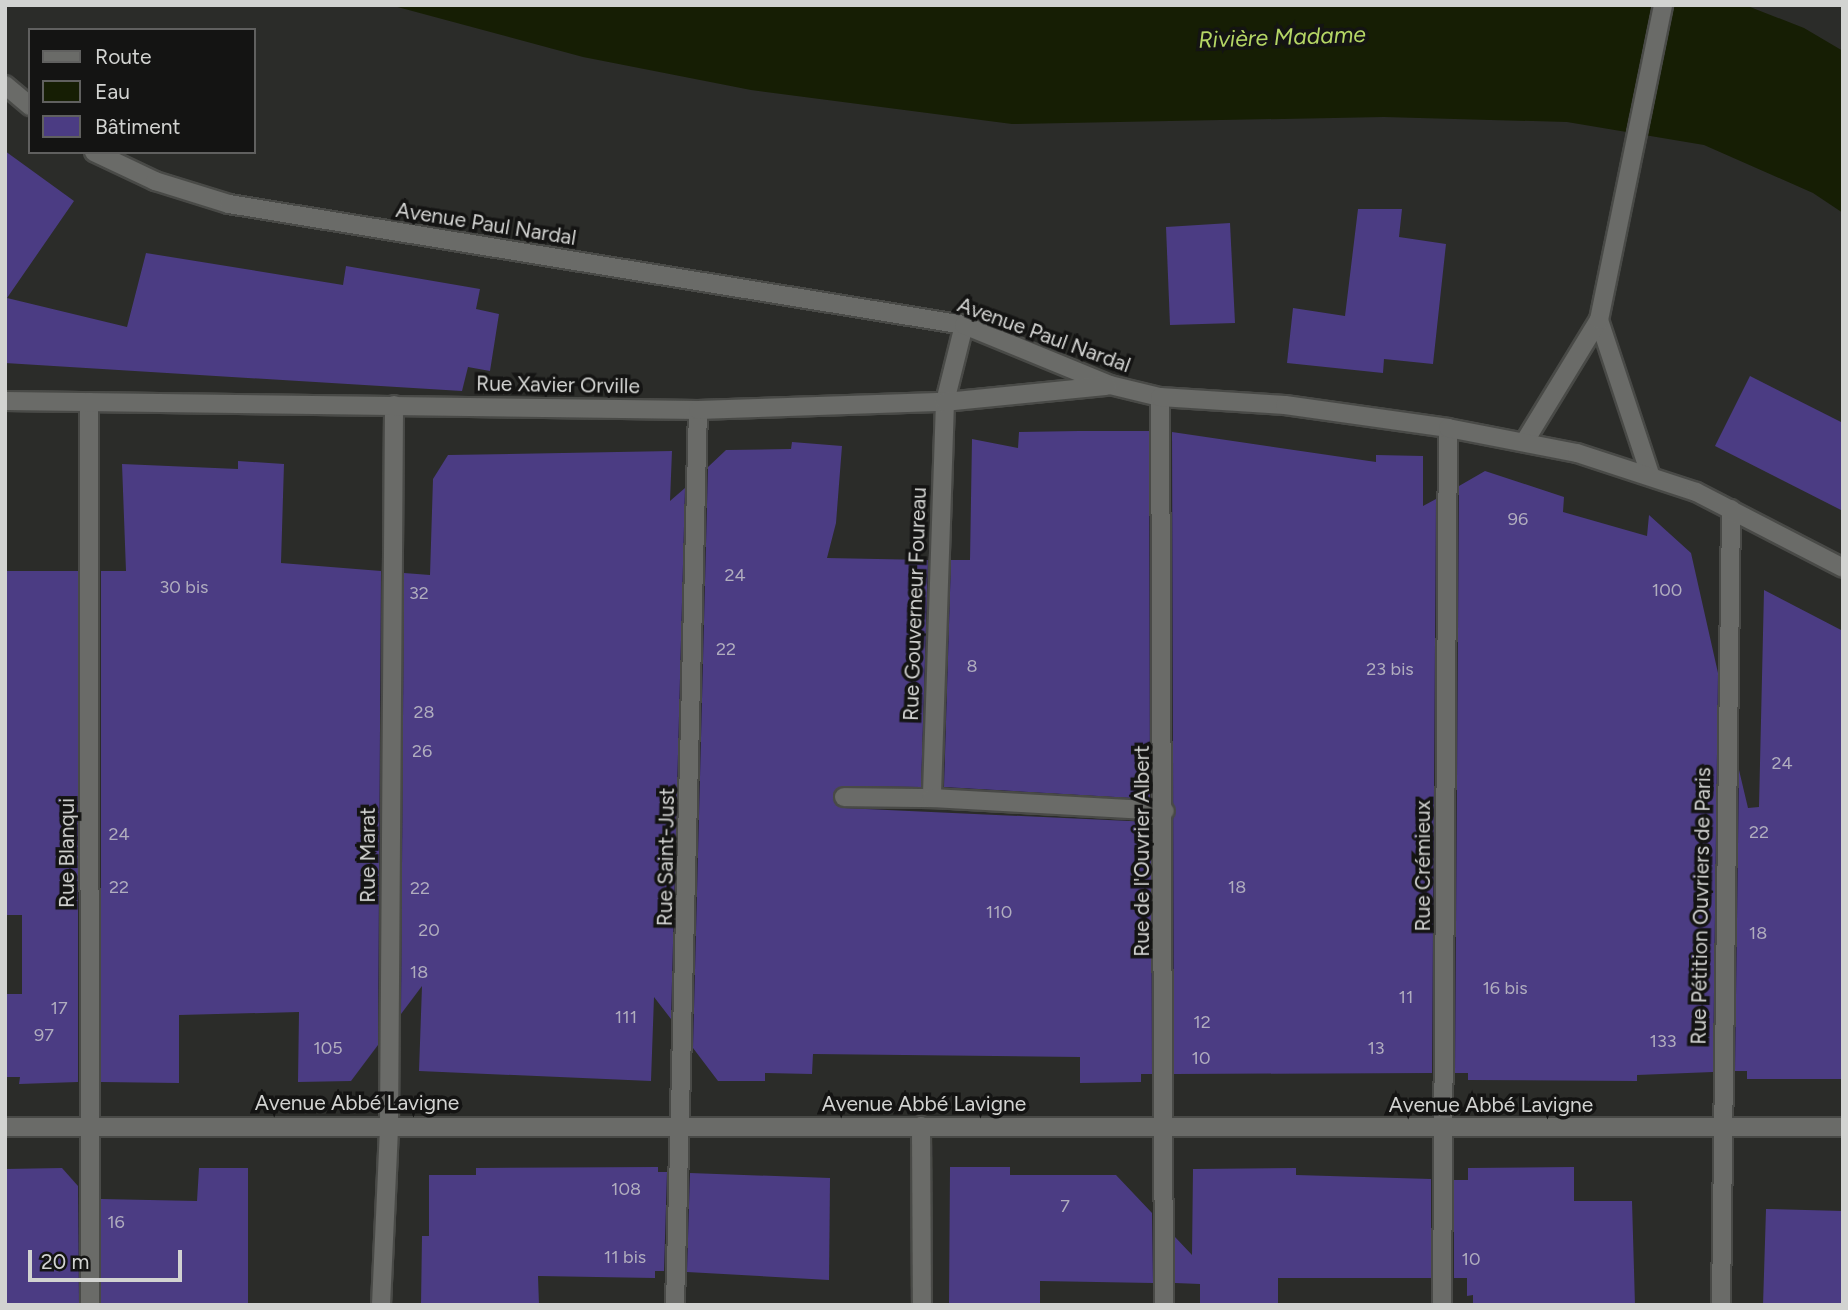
<!DOCTYPE html>
<meta charset="utf-8">
<style>
body{margin:0}
#map{position:relative;width:1848px;height:1310px;overflow:hidden;background:#2b2c29;font-family:Figtree,sans-serif}
div>[style]{position:absolute}
.water>*{inset:0;background:#161e04}
.building>*{inset:0;background:#4b3c83}
.roads{filter:drop-shadow(2px 0 #494a47) drop-shadow(-2px 0 #494a47) drop-shadow(0 2px #494a47) drop-shadow(0 -2px #494a47)}
.lane>*{height:18px;margin:-9px;padding:0 9px;transform-origin:9px;border-radius:9px;background:#6a6b68}
.street>*{height:18px;margin:-9px;padding:0 9px;transform-origin:9px;border-radius:9px;background:#6a6b68}
.secondary>*{height:18px;margin:-9px;padding:0 9px;transform-origin:9px;border-radius:9px;background:#6a6b68}
span{translate:-50% -50%;white-space:nowrap;text-align:center;line-height:1.15;-webkit-text-stroke:7px #141413;paint-order:stroke}
.number-label{font-size:18px;color:#b0adbe}
.number-label span{-webkit-text-stroke-width:0}
.street-label{font-size:21px;color:#d2d3d1}
.water-label{font-size:23px;color:#b5d665;font-style:italic}
.frame{position:absolute;inset:0;border:7px solid #d2d3d1;pointer-events:none}
.legend{position:absolute;left:28px;top:28px;width:228px;height:126px;box-sizing:border-box;background:#141413;border:2px solid #60605f;margin:0;padding:9px 12px;list-style:none;font-size:21px;color:#d2d3d1}
.legend li{display:flex;align-items:center;gap:14px;height:35px}
.legend b{width:35px;border:2px solid #60605f}
.scale{position:absolute;left:28px;top:1250px;width:154px;height:32px;box-sizing:border-box;border:4px solid #d2d3d1;border-top:0;padding-left:9px;font-size:21px;line-height:24px;white-space:nowrap;color:#d2d3d1;-webkit-text-stroke:5px #141413;paint-order:stroke}
</style>
<div id="map">
<div class="water">
<div style="clip-path:polygon(390px 5px,1745px 5px,1804px 28px,1843px 51px,1843px 213px,1813px 193px,1704px 145px,1567px 122px,1384px 117px,1012px 124px,751px 90px,583px 57px)"></div>
</div>
<div class="building">
<div style="clip-path:polygon(5px 151px,74px 201px,7px 298px,127px 327px,146px 253px,343px 285px,346px 266px,480px 289px,476px 309px,499px 314px,490px 371px,468px 367px,462px 391px,5px 363px)"></div>
<div style="clip-path:polygon(1358px 209px,1402px 209px,1399px 237px,1446px 244px,1433px 364px,1384px 359px,1383px 373px,1287px 363px,1293px 308px,1345px 316px)"></div>
<div style="clip-path:polygon(1230px 223px,1235px 323px,1170px 325px,1166px 227px)"></div>
<div style="clip-path:polygon(1750px 376px,1843px 423px,1843px 511px,1715px 446px)"></div>
<div style="clip-path:polygon(1079px 431px,1149px 431px,1150px 799px,944px 787px,951px 560px,970px 560px,972px 439px,1018px 448px,1019px 432px)"></div>
<div style="clip-path:polygon(1172px 432px,1376px 462px,1376px 455px,1423px 456px,1423px 506px,1436px 499px,1432px 1073px,1174px 1074px)"></div>
<div style="clip-path:polygon(792px 442px,842px 446px,836px 523px,827px 558px,928px 560px,921px 787px,843px 786px,834px 792px,834px 802px,844px 808px,1151px 822px,1152px 1074px,1141px 1074px,1141px 1082px,1080px 1083px,1080px 1057px,813px 1054px,812px 1074px,765px 1073px,765px 1081px,718px 1081px,693px 1048px,708px 467px,726px 450px,791px 449px)"></div>
<div style="clip-path:polygon(672px 451px,670px 501px,685px 488px,671px 1019px,654px 997px,651px 1081px,419px 1071px,422px 986px,401px 1014px,404px 573px,430px 575px,433px 479px,448px 455px)"></div>
<div style="clip-path:polygon(238px 461px,284px 464px,281px 563px,381px 571px,378px 1045px,351px 1081px,298px 1082px,299px 1012px,179px 1015px,179px 1083px,101px 1082px,101px 571px,126px 571px,122px 464px,238px 469px)"></div>
<div style="clip-path:polygon(1485px 471px,1564px 497px,1563px 512px,1647px 536px,1649px 515px,1691px 553px,1718px 673px,1713px 1072px,1637px 1075px,1637px 1081px,1468px 1080px,1468px 1073px,1455px 1073px,1459px 486px)"></div>
<div style="clip-path:polygon(5px 571px,78px 571px,78px 1082px,19px 1084px,20px 1077px,5px 1077px,5px 994px,22px 994px,22px 915px,5px 915px)"></div>
<div style="clip-path:polygon(1764px 590px,1843px 631px,1843px 1079px,1747px 1079px,1747px 1071px,1735px 1071px,1739px 770px,1748px 808px,1759px 807px)"></div>
<div style="clip-path:polygon(658px 1167px,658px 1172px,667px 1172px,664px 1271px,655px 1271px,655px 1278px,538px 1276px,539px 1305px,421px 1305px,422px 1236px,429px 1236px,429px 1175px,476px 1175px,476px 1168px)"></div>
<div style="clip-path:polygon(950px 1167px,1010px 1167px,1010px 1175px,1116px 1175px,1152px 1213px,1153px 1283px,1040px 1281px,1040px 1305px,949px 1305px)"></div>
<div style="clip-path:polygon(1574px 1167px,1574px 1201px,1632px 1201px,1635px 1305px,1473px 1305px,1473px 1295px,1467px 1296px,1467px 1278px,1454px 1278px,1454px 1180px,1468px 1180px,1468px 1168px)"></div>
<div style="clip-path:polygon(62px 1168px,78px 1186px,79px 1305px,5px 1305px,5px 1169px)"></div>
<div style="clip-path:polygon(199px 1168px,248px 1168px,248px 1303px,101px 1305px,101px 1199px,197px 1201px)"></div>
<div style="clip-path:polygon(1296px 1168px,1296px 1175px,1431px 1179px,1431px 1278px,1278px 1278px,1278px 1305px,1200px 1305px,1200px 1284px,1175px 1283px,1175px 1237px,1192px 1255px,1193px 1169px)"></div>
<div style="clip-path:polygon(690px 1173px,830px 1178px,829px 1280px,687px 1272px)"></div>
<div style="clip-path:polygon(1766px 1209px,1843px 1211px,1843px 1305px,1763px 1305px)"></div>
</div>
<div class="roads">
<div class="lane">
<div style="left:844px;top:797px;width:88px;rotate:0.7deg"></div>
</div>
<div class="street">
<div style="left:1599px;top:320px;width:162px;rotate:71.7deg"></div>
<div style="left:964px;top:325px;width:79px;rotate:103.9deg"></div>
<div style="left:945px;top:402px;width:396px;rotate:91.9deg"></div>
<div style="left:932px;top:798px;width:233px;rotate:3.2deg"></div>
<div style="left:1160px;top:397px;width:908px;rotate:89.75deg"></div>
<div style="left:89px;top:402px;width:903px;rotate:89.94deg"></div>
<div style="left:1525px;top:441px;width:142px;rotate:-58.6deg"></div>
<div style="left:1599px;top:320px;width:321px;rotate:-78.5deg"></div>
<div style="left:921px;top:1126px;width:179px;rotate:89.7deg"></div>
<div style="left:381px;top:1305px;width:179px;rotate:-87.4deg"></div>
<div style="left:389px;top:1126px;width:721px;rotate:-89.6deg"></div>
<div style="left:675px;top:1305px;width:895px;rotate:-88.53deg"></div>
<div style="left:1442px;top:1305px;width:877px;rotate:-89.61deg"></div>
<div style="left:1721px;top:1305px;width:796px;rotate:-89.28deg"></div>
</div>
<div class="secondary">
<div style="left:5px;top:85px;width:33px;rotate:40deg"></div>
<div style="left:94px;top:152px;width:68px;rotate:25.4deg"></div>
<div style="left:155px;top:181px;width:77px;rotate:17.3deg"></div>
<div style="left:229px;top:204px;width:745px;rotate:9.35deg"></div>
<div style="left:964px;top:325px;width:158px;rotate:22.3deg"></div>
<div style="left:1110px;top:385px;width:51px;rotate:13.5deg"></div>
<div style="left:1160px;top:397px;width:125px;rotate:3.7deg"></div>
<div style="left:1285px;top:405px;width:165px;rotate:8deg"></div>
<div style="left:1448px;top:428px;width:131px;rotate:11deg"></div>
<div style="left:1577px;top:453px;width:125px;rotate:18.1deg"></div>
<div style="left:1696px;top:492px;width:165px;rotate:27.3deg"></div>
<div style="left:5px;top:401px;width:693px;rotate:0.74deg"></div>
<div style="left:698px;top:410px;width:247px;rotate:-1.9deg"></div>
<div style="left:945px;top:402px;width:162px;rotate:-5.7deg"></div>
<div style="left:5px;top:1127px;width:1838px"></div>
</div>
</div>
<div class="number-label">
<span style="left:1518px;top:519px">96</span>
<span style="left:735px;top:575px">24</span>
<span style="left:184px;top:587px">30 bis</span>
<span style="left:1667px;top:590px">100</span>
<span style="left:419px;top:593px">32</span>
<span style="left:726px;top:649px">22</span>
<span style="left:972px;top:666px">8</span>
<span style="left:1390px;top:669px">23 bis</span>
<span style="left:424px;top:712px">28</span>
<span style="left:422px;top:751px">26</span>
<span style="left:1782px;top:763px">24</span>
<span style="left:1759px;top:832px">22</span>
<span style="left:119px;top:834px">24</span>
<span style="left:119px;top:887px">22</span>
<span style="left:1237px;top:887px">18</span>
<span style="left:420px;top:888px">22</span>
<span style="left:999px;top:912px">110</span>
<span style="left:429px;top:930px">20</span>
<span style="left:1758px;top:933px">18</span>
<span style="left:419px;top:972px">18</span>
<span style="left:1505px;top:988px">16 bis</span>
<span style="left:1406px;top:997px">11</span>
<span style="left:59px;top:1008px">17</span>
<span style="left:626px;top:1017px">111</span>
<span style="left:1202px;top:1022px">12</span>
<span style="left:44px;top:1035px">97</span>
<span style="left:1663px;top:1041px">133</span>
<span style="left:328px;top:1048px">105</span>
<span style="left:1376px;top:1048px">13</span>
<span style="left:1201px;top:1058px">10</span>
<span style="left:626px;top:1189px">108</span>
<span style="left:1065px;top:1206px">7</span>
<span style="left:116px;top:1222px">16</span>
<span style="left:625px;top:1257px">11 bis</span>
<span style="left:1471px;top:1259px">10</span>
</div>
<div class="street-label">
<span style="left:486px;top:224px;rotate:9deg">Avenue Paul Nardal</span>
<span style="left:1044px;top:335px;rotate:20deg">Avenue Paul Nardal</span>
<span style="left:558px;top:385px;rotate:1deg">Rue Xavier Orville</span>
<span style="left:915px;top:604px;rotate:-88deg">Rue Gouverneur Foureau</span>
<span style="left:1142px;top:851px;rotate:-90deg">Rue de l'Ouvrier Albert</span>
<span style="left:67px;top:853px;rotate:-90deg">Rue Blanqui</span>
<span style="left:368px;top:855px;rotate:-90deg">Rue Marat</span>
<span style="left:666px;top:857px;rotate:-89deg">Rue Saint-Just</span>
<span style="left:1423px;top:866px;rotate:-90deg">Rue Crémieux</span>
<span style="left:1701px;top:906px;rotate:-89deg">Rue Pétition Ouvriers de Paris</span>
<span style="left:357px;top:1103px">Avenue Abbé Lavigne</span>
<span style="left:924px;top:1104px">Avenue Abbé Lavigne</span>
<span style="left:1491px;top:1105px">Avenue Abbé Lavigne</span>
</div>
<div class="water-label">
<span style="left:1282px;top:37px;rotate:-2deg">Rivière Madame</span>
</div>
<div class="frame"></div>
<ul class="legend">
<li><b style="height:9px;background:#6a6b68"></b>Route</li>
<li><b style="height:19px;background:#161e04"></b>Eau</li>
<li><b style="height:19px;background:#4b3c83"></b>Bâtiment</li>
</ul>
<div class="scale">20 m</div>
</div>
